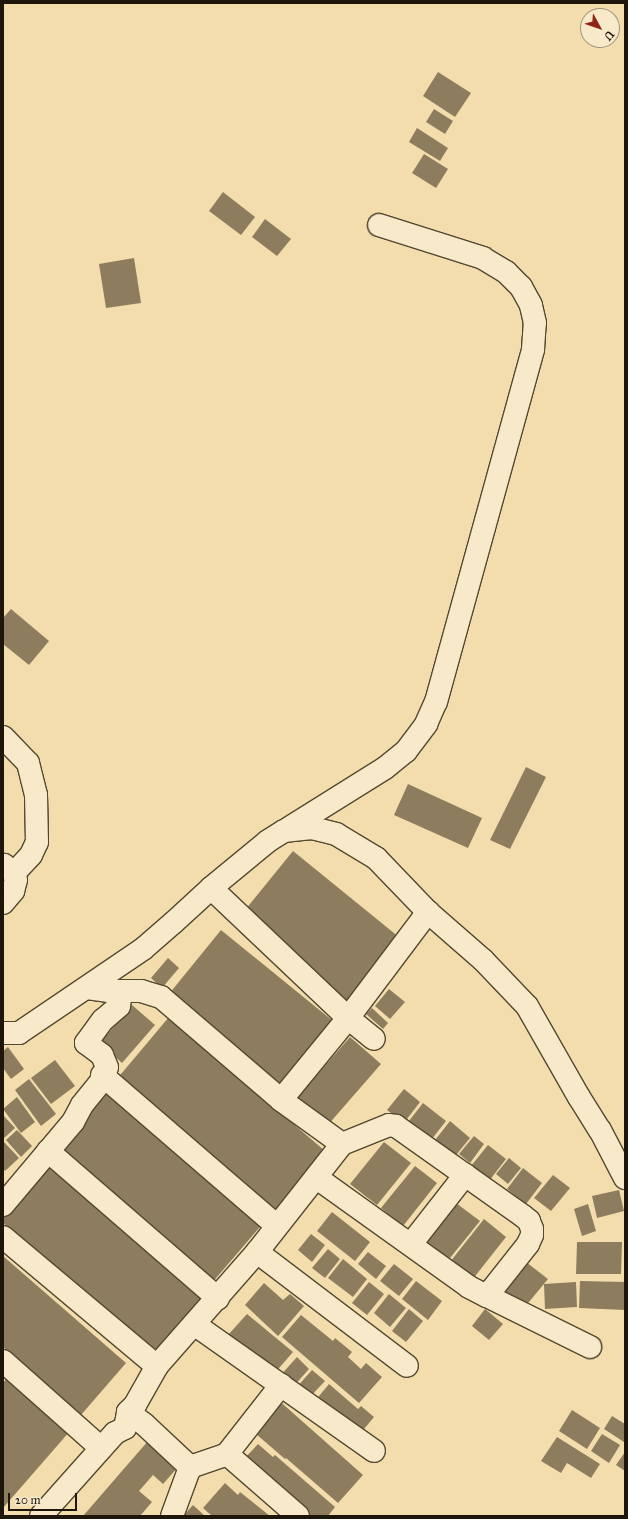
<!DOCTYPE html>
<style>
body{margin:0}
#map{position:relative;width:628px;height:1519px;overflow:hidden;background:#f3ddac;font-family:"IM FELL Great Primer",serif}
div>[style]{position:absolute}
.building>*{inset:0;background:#8d7d5e}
.roads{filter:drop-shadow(1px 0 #534832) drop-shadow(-1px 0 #534832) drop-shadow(0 1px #534832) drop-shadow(0 -1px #534832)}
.minor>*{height:22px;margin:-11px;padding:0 11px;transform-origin:11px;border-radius:11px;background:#f7e9c9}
span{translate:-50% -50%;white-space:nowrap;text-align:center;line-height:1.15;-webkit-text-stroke:3px #f7e9c9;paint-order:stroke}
.frame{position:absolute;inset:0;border:4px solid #1e160a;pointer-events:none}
.north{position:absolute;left:580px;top:8px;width:40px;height:40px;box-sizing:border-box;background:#f7e9c9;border:1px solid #a0957d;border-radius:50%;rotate:130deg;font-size:11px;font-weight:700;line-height:16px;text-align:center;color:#1e160a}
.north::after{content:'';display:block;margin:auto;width:14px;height:18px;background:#8f2418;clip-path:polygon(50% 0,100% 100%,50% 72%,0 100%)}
.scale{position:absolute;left:8px;top:1493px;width:69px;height:18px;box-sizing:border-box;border:2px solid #1e160a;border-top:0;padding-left:5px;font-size:12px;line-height:14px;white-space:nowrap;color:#1e160a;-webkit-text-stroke:3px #f7e9c9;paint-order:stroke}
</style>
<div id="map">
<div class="building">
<div style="clip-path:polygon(438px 72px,471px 93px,455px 117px,423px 96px)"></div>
<div style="clip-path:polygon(434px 109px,453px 121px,445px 134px,426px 122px)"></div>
<div style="clip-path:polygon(417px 128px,448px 148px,440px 161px,409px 142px)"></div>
<div style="clip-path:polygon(424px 154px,448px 169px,436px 188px,412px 173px)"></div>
<div style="clip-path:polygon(223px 192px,255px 217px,241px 235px,209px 211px)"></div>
<div style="clip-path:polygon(265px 219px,291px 239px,277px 256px,252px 237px)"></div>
<div style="clip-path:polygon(134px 258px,141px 303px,106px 308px,99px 264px)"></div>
<div style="clip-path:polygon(11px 609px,49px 641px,29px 665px,3px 644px,3px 618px)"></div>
<div style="clip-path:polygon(526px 767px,546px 777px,510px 849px,490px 840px)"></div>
<div style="clip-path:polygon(408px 784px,482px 818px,468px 848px,394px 815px)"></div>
<div style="clip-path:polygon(293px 851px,405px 942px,353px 1006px,241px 915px)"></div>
<div style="clip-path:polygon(221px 930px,333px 1021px,281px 1084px,169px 994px)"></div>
<div style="clip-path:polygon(168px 958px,179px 968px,162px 988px,151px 978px)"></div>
<div style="clip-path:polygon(389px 989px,405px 1002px,390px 1019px,375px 1006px)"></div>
<div style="clip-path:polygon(132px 1005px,155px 1025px,122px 1063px,100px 1043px)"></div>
<div style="clip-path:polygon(372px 1008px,388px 1023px,383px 1029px,366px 1014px)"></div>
<div style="clip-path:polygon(169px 1017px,325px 1151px,271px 1214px,116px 1080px)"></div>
<div style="clip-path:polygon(350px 1037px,381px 1064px,327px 1126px,296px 1099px)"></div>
<div style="clip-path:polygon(8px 1047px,24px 1069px,11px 1079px,3px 1068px,3px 1051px)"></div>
<div style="clip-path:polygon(55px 1060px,75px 1086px,51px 1104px,31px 1078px)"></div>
<div style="clip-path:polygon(29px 1079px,56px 1114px,41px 1126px,15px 1090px)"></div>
<div style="clip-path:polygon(110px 1087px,265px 1221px,211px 1284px,56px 1149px)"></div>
<div style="clip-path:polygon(404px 1089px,420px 1102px,404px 1123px,387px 1110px)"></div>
<div style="clip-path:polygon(17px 1097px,35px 1122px,21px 1133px,3px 1109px)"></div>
<div style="clip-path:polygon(423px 1103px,446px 1121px,428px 1144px,405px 1126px)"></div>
<div style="clip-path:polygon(3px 1115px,15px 1128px,3px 1139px)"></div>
<div style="clip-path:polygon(450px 1121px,470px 1138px,452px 1160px,432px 1144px)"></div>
<div style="clip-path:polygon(17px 1130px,32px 1146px,21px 1157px,6px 1140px)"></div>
<div style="clip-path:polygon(474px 1136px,484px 1144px,470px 1163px,459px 1154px)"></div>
<div style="clip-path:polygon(4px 1142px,19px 1158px,5px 1171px,3px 1168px)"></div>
<div style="clip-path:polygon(384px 1142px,411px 1163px,377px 1205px,350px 1184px)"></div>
<div style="clip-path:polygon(488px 1145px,506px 1159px,489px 1181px,471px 1166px)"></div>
<div style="clip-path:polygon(509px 1158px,521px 1168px,508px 1184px,496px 1174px)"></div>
<div style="clip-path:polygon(49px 1162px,204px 1297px,155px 1354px,3px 1223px,3px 1216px)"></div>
<div style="clip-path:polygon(415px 1166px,437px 1183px,403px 1226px,381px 1208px)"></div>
<div style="clip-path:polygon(523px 1168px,542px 1183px,526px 1204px,507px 1189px)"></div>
<div style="clip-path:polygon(553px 1175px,570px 1188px,551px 1211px,534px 1198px)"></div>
<div style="clip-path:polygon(619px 1190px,624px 1211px,597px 1218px,592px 1196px)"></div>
<div style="clip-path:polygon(456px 1203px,480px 1221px,446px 1263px,422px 1245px)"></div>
<div style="clip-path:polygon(588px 1204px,596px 1231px,582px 1236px,574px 1209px)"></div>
<div style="clip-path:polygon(332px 1212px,370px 1242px,355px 1261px,317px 1231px)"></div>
<div style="clip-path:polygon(484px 1219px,506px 1237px,472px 1280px,450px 1262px)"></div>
<div style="clip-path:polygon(311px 1234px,325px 1245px,312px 1262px,298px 1250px)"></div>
<div style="clip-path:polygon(577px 1242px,622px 1242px,621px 1274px,576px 1274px)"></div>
<div style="clip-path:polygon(328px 1249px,340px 1259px,325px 1278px,312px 1268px)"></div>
<div style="clip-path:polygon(368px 1252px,386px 1266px,376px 1279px,358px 1264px)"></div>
<div style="clip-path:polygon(3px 1256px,126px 1363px,81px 1415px,3px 1347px)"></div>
<div style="clip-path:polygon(343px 1259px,367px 1279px,353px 1297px,328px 1278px)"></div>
<div style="clip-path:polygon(526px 1262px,548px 1279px,524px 1308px,503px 1291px)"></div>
<div style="clip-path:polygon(394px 1264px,413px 1279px,399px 1296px,380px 1281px)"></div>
<div style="clip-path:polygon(416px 1281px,442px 1301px,428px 1320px,402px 1299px)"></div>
<div style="clip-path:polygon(580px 1281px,625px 1282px,625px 1310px,579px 1308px)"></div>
<div style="clip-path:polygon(369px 1282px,384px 1294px,367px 1315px,352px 1303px)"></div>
<div style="clip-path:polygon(576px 1282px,577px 1307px,545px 1309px,544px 1284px)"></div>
<div style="clip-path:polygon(264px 1283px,283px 1300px,290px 1294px,304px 1306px,278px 1336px,245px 1305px)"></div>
<div style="clip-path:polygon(389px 1294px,406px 1308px,390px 1327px,374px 1313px)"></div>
<div style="clip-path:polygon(409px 1309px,423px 1321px,406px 1342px,392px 1331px)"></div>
<div style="clip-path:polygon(485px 1309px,503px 1324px,489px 1340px,472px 1326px)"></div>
<div style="clip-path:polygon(247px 1314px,293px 1352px,273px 1375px,228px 1335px)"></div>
<div style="clip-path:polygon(301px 1315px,333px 1341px,335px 1338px,352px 1352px,348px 1357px,361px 1369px,366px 1363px,382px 1377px,359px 1403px,282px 1337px)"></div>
<div style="clip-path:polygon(297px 1357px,309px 1369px,292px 1388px,279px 1377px)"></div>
<div style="clip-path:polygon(312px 1370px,325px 1381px,308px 1399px,296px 1388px)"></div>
<div style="clip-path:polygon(8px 1377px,70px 1431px,3px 1508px,3px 1383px)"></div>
<div style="clip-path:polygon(329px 1384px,358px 1409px,361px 1406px,374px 1417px,359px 1435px,315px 1401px)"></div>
<div style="clip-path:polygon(276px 1398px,363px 1475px,338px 1503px,286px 1458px,285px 1459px,249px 1428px)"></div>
<div style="clip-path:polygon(572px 1410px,600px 1428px,587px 1449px,559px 1431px)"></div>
<div style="clip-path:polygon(612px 1416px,625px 1424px,624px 1442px,604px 1429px)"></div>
<div style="clip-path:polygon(602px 1434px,620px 1445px,609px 1463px,591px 1451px)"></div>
<div style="clip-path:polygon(557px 1437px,600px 1464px,591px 1478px,567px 1463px,561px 1473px,541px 1461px)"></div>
<div style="clip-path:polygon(148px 1441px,178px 1467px,163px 1484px,153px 1475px,139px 1491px,152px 1502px,140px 1516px,83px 1516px)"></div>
<div style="clip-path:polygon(258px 1444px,273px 1457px,275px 1455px,335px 1507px,328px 1516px,308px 1516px,243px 1460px)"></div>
<div style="clip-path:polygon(625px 1452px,625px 1471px,616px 1465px)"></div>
<div style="clip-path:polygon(225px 1483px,238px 1495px,240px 1492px,270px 1516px,212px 1516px,203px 1508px)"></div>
<div style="clip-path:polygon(193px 1505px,205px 1516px,183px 1516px)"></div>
</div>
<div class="roads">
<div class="minor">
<div style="left:3px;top:737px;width:36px;rotate:46deg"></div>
<div style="left:28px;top:763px;width:33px;rotate:76deg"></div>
<div style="left:36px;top:795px;width:47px;rotate:88.8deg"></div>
<div style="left:37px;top:842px;width:14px;rotate:115deg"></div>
<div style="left:31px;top:855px;width:25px;rotate:133deg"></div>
<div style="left:289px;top:828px;width:113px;rotate:-32deg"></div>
<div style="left:385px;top:768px;width:27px;rotate:-39deg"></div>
<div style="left:406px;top:751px;width:34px;rotate:-53deg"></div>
<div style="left:426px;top:724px;width:24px;rotate:-66deg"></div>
<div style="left:436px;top:702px;width:366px;rotate:-74.6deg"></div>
<div style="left:533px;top:349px;width:26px;rotate:-86deg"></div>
<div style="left:535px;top:323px;width:18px;rotate:-103deg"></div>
<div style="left:531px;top:305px;width:21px;rotate:-119deg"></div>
<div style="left:521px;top:287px;width:21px;rotate:-135deg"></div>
<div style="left:506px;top:272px;width:27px;rotate:-149deg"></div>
<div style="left:483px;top:258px;width:109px;rotate:-162.4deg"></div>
<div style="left:211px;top:888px;width:189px;rotate:43.5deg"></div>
<div style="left:348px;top:1018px;width:33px;rotate:39deg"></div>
<div style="left:3px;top:903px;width:16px;rotate:-50deg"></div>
<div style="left:13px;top:891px;width:11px;rotate:-75deg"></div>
<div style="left:16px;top:880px;width:7px;rotate:-106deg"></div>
<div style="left:14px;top:873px;width:13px;rotate:-141deg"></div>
<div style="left:87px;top:988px;width:22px;rotate:8deg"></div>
<div style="left:109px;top:991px;width:32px"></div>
<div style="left:141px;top:991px;width:21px;rotate:17deg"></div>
<div style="left:161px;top:997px;width:158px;rotate:40.6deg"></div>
<div style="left:281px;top:1100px;width:75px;rotate:35.8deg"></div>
<div style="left:342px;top:1144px;width:137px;rotate:128.2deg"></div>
<div style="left:257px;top:1252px;width:152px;rotate:131.3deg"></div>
<div style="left:157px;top:1366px;width:45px;rotate:119.4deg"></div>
<div style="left:135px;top:1405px;width:10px;rotate:135deg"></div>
<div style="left:128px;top:1412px;width:20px;rotate:37deg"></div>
<div style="left:144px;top:1424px;width:63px;rotate:43.1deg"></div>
<div style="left:3px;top:1033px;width:16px"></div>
<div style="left:19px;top:1033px;width:150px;rotate:-34.1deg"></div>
<div style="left:143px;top:949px;width:40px;rotate:-41deg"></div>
<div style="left:173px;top:923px;width:52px;rotate:-42.6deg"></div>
<div style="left:211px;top:888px;width:74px;rotate:-39.5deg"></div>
<div style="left:268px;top:841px;width:19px;rotate:-32deg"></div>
<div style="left:284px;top:831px;width:28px;rotate:-6deg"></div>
<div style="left:312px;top:828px;width:25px;rotate:14deg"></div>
<div style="left:336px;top:834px;width:47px;rotate:31deg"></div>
<div style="left:376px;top:858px;width:75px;rotate:46.1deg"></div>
<div style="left:428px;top:912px;width:73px;rotate:41.1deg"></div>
<div style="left:483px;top:960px;width:64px;rotate:46.3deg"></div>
<div style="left:527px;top:1006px;width:105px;rotate:60.3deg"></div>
<div style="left:579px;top:1097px;width:39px;rotate:58deg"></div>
<div style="left:600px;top:1130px;width:54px;rotate:62.5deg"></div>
<div style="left:102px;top:1075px;width:231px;rotate:40.8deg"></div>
<div style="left:281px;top:1100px;width:106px;rotate:-50.7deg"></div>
<div style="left:348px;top:1018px;width:133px;rotate:-53deg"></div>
<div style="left:48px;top:1151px;width:225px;rotate:40.9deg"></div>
<div style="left:317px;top:1178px;width:187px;rotate:35.6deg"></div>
<div style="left:469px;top:1287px;width:20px;rotate:27deg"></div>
<div style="left:487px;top:1296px;width:66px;rotate:-51.7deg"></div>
<div style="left:528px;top:1244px;width:10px;rotate:-66deg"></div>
<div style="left:532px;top:1235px;width:6px;rotate:-90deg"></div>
<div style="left:532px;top:1229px;width:9px;rotate:-111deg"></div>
<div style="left:529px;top:1221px;width:8px;rotate:-140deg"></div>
<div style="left:523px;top:1216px;width:156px;rotate:-144.7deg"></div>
<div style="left:396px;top:1126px;width:7px;rotate:-172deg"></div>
<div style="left:389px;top:1125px;width:51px;rotate:158deg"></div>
<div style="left:3px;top:1205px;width:109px;rotate:-49.9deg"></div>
<div style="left:73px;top:1122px;width:19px;rotate:-62deg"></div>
<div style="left:82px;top:1105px;width:28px;rotate:-51deg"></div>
<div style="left:100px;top:1083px;width:17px;rotate:-66deg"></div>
<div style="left:107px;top:1067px;width:13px;rotate:-113deg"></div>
<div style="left:102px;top:1055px;width:20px;rotate:-143deg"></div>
<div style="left:86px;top:1043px;width:29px;rotate:-54deg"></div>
<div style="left:103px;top:1020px;width:21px;rotate:-41deg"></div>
<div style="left:119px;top:1006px;width:15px;rotate:-82deg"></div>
<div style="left:3px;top:1237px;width:201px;rotate:40deg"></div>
<div style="left:411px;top:1244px;width:88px;rotate:-52deg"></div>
<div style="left:257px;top:1252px;width:188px;rotate:37.2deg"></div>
<div style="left:487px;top:1296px;width:115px;rotate:26.3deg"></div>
<div style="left:194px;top:1324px;width:220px;rotate:35.2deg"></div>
<div style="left:3px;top:1361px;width:131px;rotate:41.6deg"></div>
<div style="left:227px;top:1454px;width:94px;rotate:41.1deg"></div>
<div style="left:190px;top:1467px;width:39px;rotate:-19deg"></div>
<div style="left:227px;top:1454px;width:88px;rotate:-52deg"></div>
<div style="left:41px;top:1516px;width:111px;rotate:-48.3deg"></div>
<div style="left:115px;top:1433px;width:11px;rotate:-27deg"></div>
<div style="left:125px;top:1428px;width:16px;rotate:-79deg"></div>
<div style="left:172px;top:1516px;width:52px;rotate:-69.8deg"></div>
</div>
</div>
<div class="frame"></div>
<div class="north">U</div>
<div class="scale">20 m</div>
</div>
